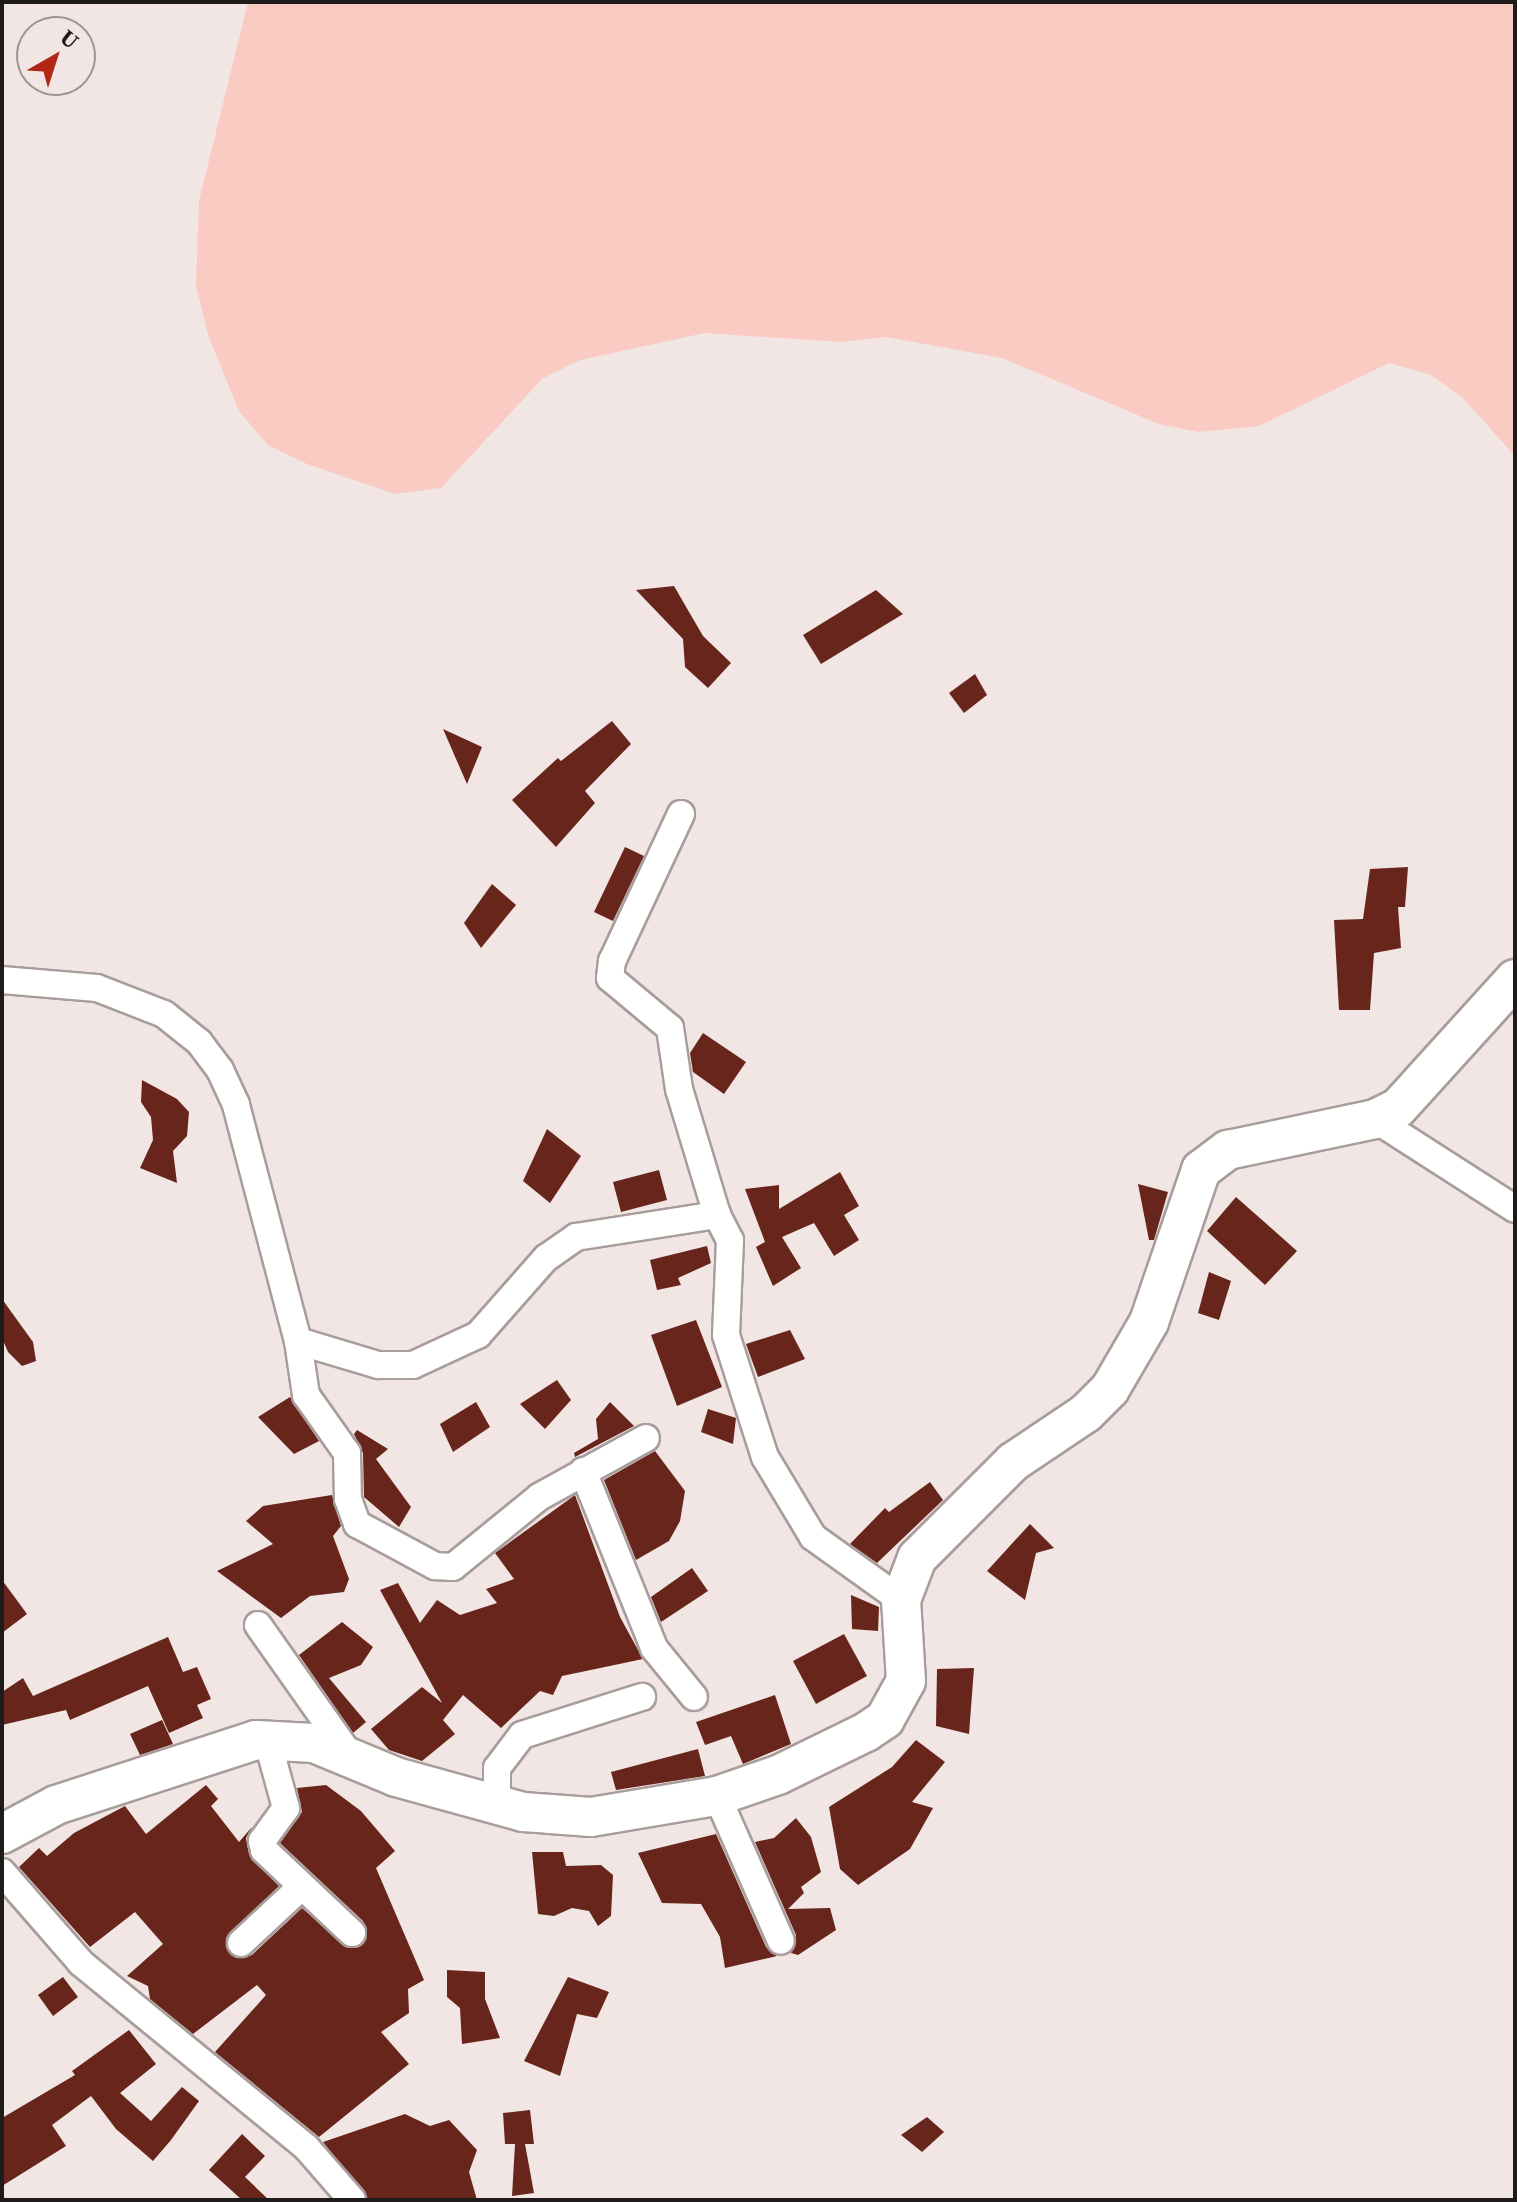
<!DOCTYPE html>
<style>
body{margin:0}
#map{position:relative;width:1517px;height:2202px;overflow:hidden;background:#f1e6e3;font-family:"Source Serif 4",serif}
div>[style]{position:absolute}
.green>*{inset:0;background:#facbc2}
.building>*{inset:0;background:#68251b}
.roads{filter:drop-shadow(2px 0 #a89d9b) drop-shadow(-2px 0 #a89d9b) drop-shadow(0 2px #a89d9b) drop-shadow(0 -2px #a89d9b)}
.street>*{height:26px;margin:-13px;padding:0 13px;transform-origin:13px;border-radius:13px;background:#fff}
.secondary>*{height:38px;margin:-19px;padding:0 19px;transform-origin:19px;border-radius:19px;background:#fff}
span{translate:-50% -50%;white-space:nowrap;text-align:center;line-height:1.15;-webkit-text-stroke:8px #f1e6e3;paint-order:stroke}
.frame{position:absolute;inset:0;border:4px solid #1f1b1a;pointer-events:none}
.north{position:absolute;left:16px;top:16px;width:80px;height:80px;box-sizing:border-box;background:#f1e6e3;border:2px solid #9d9593;border-radius:50%;rotate:39deg;font-size:22px;font-weight:700;line-height:32px;text-align:center;color:#1f1b1a}
.north::after{content:'';display:block;margin:auto;width:28px;height:36px;background:#b32615;clip-path:polygon(50% 0,100% 100%,50% 72%,0 100%)}
</style>
<div id="map">
<div class="green">
<div style="clip-path:polygon(248px 2px,1515px 2px,1515px 456px,1463px 398px,1431px 375px,1389px 363px,1259px 426px,1198px 432px,1159px 424px,1002px 358px,886px 337px,841px 342px,705px 333px,580px 360px,542px 379px,441px 488px,395px 494px,307px 464px,268px 445px,239px 411px,208px 335px,196px 285px,199px 201px)"></div>
</div>
<div class="building">
<div style="clip-path:polygon(674px 586px,703px 636px,731px 663px,708px 688px,685px 667px,683px 639px,636px 590px)"></div>
<div style="clip-path:polygon(876px 590px,903px 614px,821px 664px,803px 635px)"></div>
<div style="clip-path:polygon(975px 674px,987px 695px,964px 713px,949px 693px)"></div>
<div style="clip-path:polygon(612px 721px,631px 744px,585px 791px,595px 803px,556px 847px,512px 800px,558px 758px,561px 761px)"></div>
<div style="clip-path:polygon(443px 729px,482px 747px,467px 784px)"></div>
<div style="clip-path:polygon(625px 847px,644px 856px,613px 921px,594px 912px)"></div>
<div style="clip-path:polygon(1408px 867px,1405px 907px,1398px 907px,1401px 948px,1374px 953px,1370px 1010px,1339px 1010px,1334px 920px,1363px 919px,1370px 869px)"></div>
<div style="clip-path:polygon(492px 884px,516px 905px,481px 948px,464px 923px)"></div>
<div style="clip-path:polygon(703px 1033px,746px 1062px,724px 1094px,693px 1072px,690px 1053px)"></div>
<div style="clip-path:polygon(142px 1080px,177px 1099px,189px 1112px,187px 1136px,173px 1151px,177px 1183px,140px 1168px,153px 1140px,151px 1117px,141px 1102px)"></div>
<div style="clip-path:polygon(547px 1129px,581px 1156px,550px 1203px,523px 1181px)"></div>
<div style="clip-path:polygon(659px 1170px,667px 1200px,621px 1212px,613px 1182px)"></div>
<div style="clip-path:polygon(840px 1172px,859px 1206px,844px 1215px,859px 1240px,834px 1256px,814px 1223px,782px 1237px,801px 1268px,773px 1286px,756px 1247px,765px 1242px,745px 1189px,779px 1185px,779px 1209px)"></div>
<div style="clip-path:polygon(1138px 1184px,1168px 1192px,1154px 1240px,1149px 1240px)"></div>
<div style="clip-path:polygon(1236px 1197px,1297px 1251px,1265px 1285px,1207px 1231px)"></div>
<div style="clip-path:polygon(707px 1246px,711px 1263px,678px 1278px,681px 1285px,657px 1290px,650px 1260px)"></div>
<div style="clip-path:polygon(1209px 1272px,1231px 1281px,1219px 1320px,1198px 1313px)"></div>
<div style="clip-path:polygon(2px 1299px,33px 1342px,36px 1361px,22px 1366px,8px 1352px,2px 1338px)"></div>
<div style="clip-path:polygon(696px 1320px,722px 1387px,677px 1406px,651px 1335px)"></div>
<div style="clip-path:polygon(790px 1330px,805px 1359px,758px 1377px,746px 1344px)"></div>
<div style="clip-path:polygon(557px 1380px,571px 1400px,545px 1429px,520px 1404px)"></div>
<div style="clip-path:polygon(290px 1397px,319px 1441px,294px 1454px,258px 1417px)"></div>
<div style="clip-path:polygon(476px 1402px,490px 1427px,453px 1452px,440px 1424px)"></div>
<div style="clip-path:polygon(610px 1402px,634px 1426px,575px 1457px,574px 1453px,598px 1439px,596px 1419px)"></div>
<div style="clip-path:polygon(708px 1409px,736px 1418px,733px 1444px,701px 1432px)"></div>
<div style="clip-path:polygon(357px 1430px,388px 1449px,376px 1459px,411px 1507px,399px 1527px,364px 1497px,363px 1453px,354px 1434px)"></div>
<div style="clip-path:polygon(655px 1451px,685px 1491px,680px 1521px,669px 1541px,636px 1560px,604px 1480px)"></div>
<div style="clip-path:polygon(930px 1482px,943px 1500px,877px 1563px,850px 1544px,885px 1508px,889px 1512px)"></div>
<div style="clip-path:polygon(332px 1495px,341px 1526px,333px 1536px,349px 1579px,344px 1592px,310px 1596px,281px 1618px,217px 1571px,273px 1544px,246px 1521px,263px 1506px)"></div>
<div style="clip-path:polygon(575px 1495px,620px 1617px,643px 1659px,562px 1676px,553px 1695px,540px 1691px,501px 1728px,463px 1695px,443px 1720px,455px 1734px,422px 1761px,389px 1750px,371px 1729px,422px 1687px,442px 1703px,380px 1590px,398px 1583px,420px 1623px,437px 1600px,460px 1615px,497px 1603px,486px 1589px,514px 1579px,495px 1553px)"></div>
<div style="clip-path:polygon(1030px 1524px,1054px 1548px,1036px 1553px,1025px 1600px,987px 1571px)"></div>
<div style="clip-path:polygon(692px 1568px,708px 1591px,661px 1622px,651px 1597px)"></div>
<div style="clip-path:polygon(2px 1580px,27px 1614px,2px 1633px)"></div>
<div style="clip-path:polygon(851px 1595px,879px 1607px,878px 1631px,852px 1629px)"></div>
<div style="clip-path:polygon(342px 1622px,373px 1647px,361px 1665px,329px 1678px,366px 1722px,353px 1733px,299px 1655px)"></div>
<div style="clip-path:polygon(844px 1634px,867px 1676px,816px 1704px,793px 1661px)"></div>
<div style="clip-path:polygon(168px 1637px,183px 1672px,197px 1667px,211px 1699px,197px 1705px,203px 1718px,169px 1733px,148px 1686px,70px 1720px,66px 1710px,2px 1725px,2px 1692px,23px 1678px,33px 1696px)"></div>
<div style="clip-path:polygon(974px 1668px,969px 1734px,936px 1726px,937px 1669px)"></div>
<div style="clip-path:polygon(775px 1695px,791px 1744px,743px 1764px,731px 1736px,705px 1745px,696px 1722px)"></div>
<div style="clip-path:polygon(162px 1720px,173px 1744px,140px 1755px,130px 1734px)"></div>
<div style="clip-path:polygon(916px 1740px,945px 1762px,912px 1802px,933px 1808px,910px 1849px,858px 1885px,840px 1869px,829px 1807px,892px 1767px)"></div>
<div style="clip-path:polygon(698px 1749px,705px 1776px,616px 1790px,611px 1772px)"></div>
<div style="clip-path:polygon(206px 1785px,218px 1799px,211px 1806px,239px 1842px,252px 1827px,246px 1838px,249px 1854px,279px 1886px,226px 1938px,226px 1947px,236px 1958px,252px 1955px,302px 1908px,348px 1948px,357px 1948px,367px 1937px,363px 1921px,280px 1843px,302px 1812px,297px 1788px,326px 1785px,361px 1811px,395px 1851px,376px 1868px,424px 1980px,408px 1989px,409px 2013px,381px 2032px,409px 2064px,319px 2137px,215px 2052px,266px 1995px,257px 1985px,193px 2034px,150px 1999px,148px 1986px,127px 1976px,163px 1944px,135px 1912px,90px 1947px,19px 1867px,39px 1848px,47px 1856px,74px 1833px,125px 1806px,146px 1834px)"></div>
<div style="clip-path:polygon(796px 1818px,811px 1837px,821px 1872px,801px 1887px,804px 1893px,788px 1909px,830px 1908px,836px 1930px,798px 1955px,791px 1953px,796px 1935px,755px 1842px,774px 1838px)"></div>
<div style="clip-path:polygon(716px 1834px,766px 1947px,777px 1956px,725px 1968px,720px 1937px,701px 1904px,662px 1903px,638px 1853px)"></div>
<div style="clip-path:polygon(532px 1852px,563px 1852px,566px 1866px,601px 1865px,613px 1875px,611px 1916px,598px 1926px,589px 1911px,572px 1908px,554px 1916px,538px 1914px)"></div>
<div style="clip-path:polygon(447px 1970px,485px 1972px,485px 1999px,500px 2038px,462px 2044px,460px 2008px,447px 1997px)"></div>
<div style="clip-path:polygon(63px 1977px,78px 1997px,53px 2016px,38px 1995px)"></div>
<div style="clip-path:polygon(568px 1977px,609px 1992px,597px 2018px,577px 2014px,560px 2076px,524px 2061px)"></div>
<div style="clip-path:polygon(129px 2030px,156px 2064px,120px 2093px,151px 2121px,182px 2087px,199px 2101px,171px 2140px,153px 2161px,116px 2129px,91px 2096px,52px 2125px,66px 2146px,2px 2186px,2px 2118px,75px 2075px,72px 2071px)"></div>
<div style="clip-path:polygon(530px 2110px,534px 2144px,525px 2144px,534px 2193px,512px 2196px,515px 2144px,505px 2144px,503px 2113px)"></div>
<div style="clip-path:polygon(405px 2114px,430px 2126px,449px 2120px,477px 2150px,469px 2172px,477px 2200px,368px 2200px,323px 2142px)"></div>
<div style="clip-path:polygon(927px 2117px,944px 2132px,922px 2152px,901px 2135px)"></div>
<div style="clip-path:polygon(242px 2134px,265px 2156px,245px 2177px,269px 2200px,242px 2200px,209px 2170px)"></div>
</div>
<div class="roads">
<div class="street">
<div style="left:681px;top:814px;width:162px;rotate:115.1deg"></div>
<div style="left:612px;top:961px;width:17px;rotate:97deg"></div>
<div style="left:610px;top:978px;width:78px;rotate:39.8deg"></div>
<div style="left:670px;top:1028px;width:62px;rotate:81.6deg"></div>
<div style="left:679px;top:1089px;width:132px;rotate:73.2deg"></div>
<div style="left:717px;top:1215px;width:28px;rotate:63deg"></div>
<div style="left:730px;top:1240px;width:95px;rotate:92.4deg"></div>
<div style="left:726px;top:1335px;width:128px;rotate:72.3deg"></div>
<div style="left:765px;top:1457px;width:93px;rotate:59deg"></div>
<div style="left:813px;top:1537px;width:108px;rotate:35.6deg"></div>
<div style="left:2px;top:980px;width:95px;rotate:4.8deg"></div>
<div style="left:97px;top:988px;width:72px;rotate:21.2deg"></div>
<div style="left:164px;top:1014px;width:45px;rotate:38.7deg"></div>
<div style="left:199px;top:1042px;width:35px;rotate:53deg"></div>
<div style="left:220px;top:1070px;width:38px;rotate:65deg"></div>
<div style="left:236px;top:1105px;width:244px;rotate:75.3deg"></div>
<div style="left:298px;top:1341px;width:84px;rotate:16.7deg"></div>
<div style="left:378px;top:1365px;width:35px"></div>
<div style="left:413px;top:1365px;width:72px;rotate:-24.8deg"></div>
<div style="left:478px;top:1335px;width:103px;rotate:-48.6deg"></div>
<div style="left:546px;top:1258px;width:37px;rotate:-35deg"></div>
<div style="left:576px;top:1237px;width:143px;rotate:-8.9deg"></div>
<div style="left:1375px;top:1119px;width:166px;rotate:32.7deg"></div>
<div style="left:298px;top:1341px;width:55px;rotate:81.6deg"></div>
<div style="left:306px;top:1395px;width:71px;rotate:54.7deg"></div>
<div style="left:347px;top:1453px;width:46px;rotate:88.8deg"></div>
<div style="left:348px;top:1499px;width:27px;rotate:70deg"></div>
<div style="left:357px;top:1524px;width:89px;rotate:28.3deg"></div>
<div style="left:435px;top:1566px;width:18px;rotate:3deg"></div>
<div style="left:453px;top:1567px;width:111px;rotate:-39.1deg"></div>
<div style="left:539px;top:1497px;width:122px;rotate:-28.9deg"></div>
<div style="left:583px;top:1471px;width:191px;rotate:68.1deg"></div>
<div style="left:654px;top:1648px;width:63px;rotate:50.8deg"></div>
<div style="left:258px;top:1625px;width:161px;rotate:54.8deg"></div>
<div style="left:267px;top:1739px;width:72px;rotate:74.6deg"></div>
<div style="left:286px;top:1808px;width:41px;rotate:126deg"></div>
<div style="left:262px;top:1841px;width:9px;rotate:77deg"></div>
<div style="left:264px;top:1850px;width:121px;rotate:43.3deg"></div>
<div style="left:717px;top:1796px;width:158px;rotate:66.2deg"></div>
<div style="left:497px;top:1805px;width:37px;rotate:-90deg"></div>
<div style="left:497px;top:1768px;width:41px;rotate:-52.9deg"></div>
<div style="left:522px;top:1735px;width:126px;rotate:-17.6deg"></div>
<div style="left:2px;top:1872px;width:121px;rotate:49deg"></div>
<div style="left:81px;top:1963px;width:291px;rotate:39.3deg"></div>
<div style="left:306px;top:2147px;width:70px;rotate:49deg"></div>
<div style="left:241px;top:1943px;width:81px;rotate:-43deg"></div>
</div>
<div class="secondary">
<div style="left:2px;top:1834px;width:61px;rotate:-28.2deg"></div>
<div style="left:56px;top:1805px;width:210px;rotate:-18deg"></div>
<div style="left:256px;top:1740px;width:58px;rotate:3deg"></div>
<div style="left:314px;top:1743px;width:89px;rotate:22.5deg"></div>
<div style="left:396px;top:1777px;width:132px;rotate:15.4deg"></div>
<div style="left:523px;top:1812px;width:68px;rotate:4.2deg"></div>
<div style="left:591px;top:1817px;width:128px;rotate:-9.5deg"></div>
<div style="left:717px;top:1796px;width:65px;rotate:-19deg"></div>
<div style="left:778px;top:1775px;width:98px;rotate:-26deg"></div>
<div style="left:866px;top:1732px;width:23px;rotate:-34deg"></div>
<div style="left:885px;top:1719px;width:43px;rotate:-61.1deg"></div>
<div style="left:906px;top:1681px;width:81px;rotate:-93.5deg"></div>
<div style="left:901px;top:1600px;width:45px;rotate:-69.1deg"></div>
<div style="left:917px;top:1558px;width:136px;rotate:-45deg"></div>
<div style="left:1013px;top:1462px;width:88px;rotate:-33.9deg"></div>
<div style="left:1086px;top:1413px;width:34px;rotate:-45deg"></div>
<div style="left:1110px;top:1389px;width:78px;rotate:-59.8deg"></div>
<div style="left:1149px;top:1322px;width:161px;rotate:-71.1deg"></div>
<div style="left:1201px;top:1170px;width:34px;rotate:-37deg"></div>
<div style="left:1228px;top:1150px;width:150px;rotate:-11.9deg"></div>
<div style="left:1375px;top:1119px;width:25px;rotate:-26deg"></div>
<div style="left:1398px;top:1108px;width:174px;rotate:-47.8deg"></div>
</div>
</div>
<div class="frame"></div>
<div class="north">U</div>
</div>
